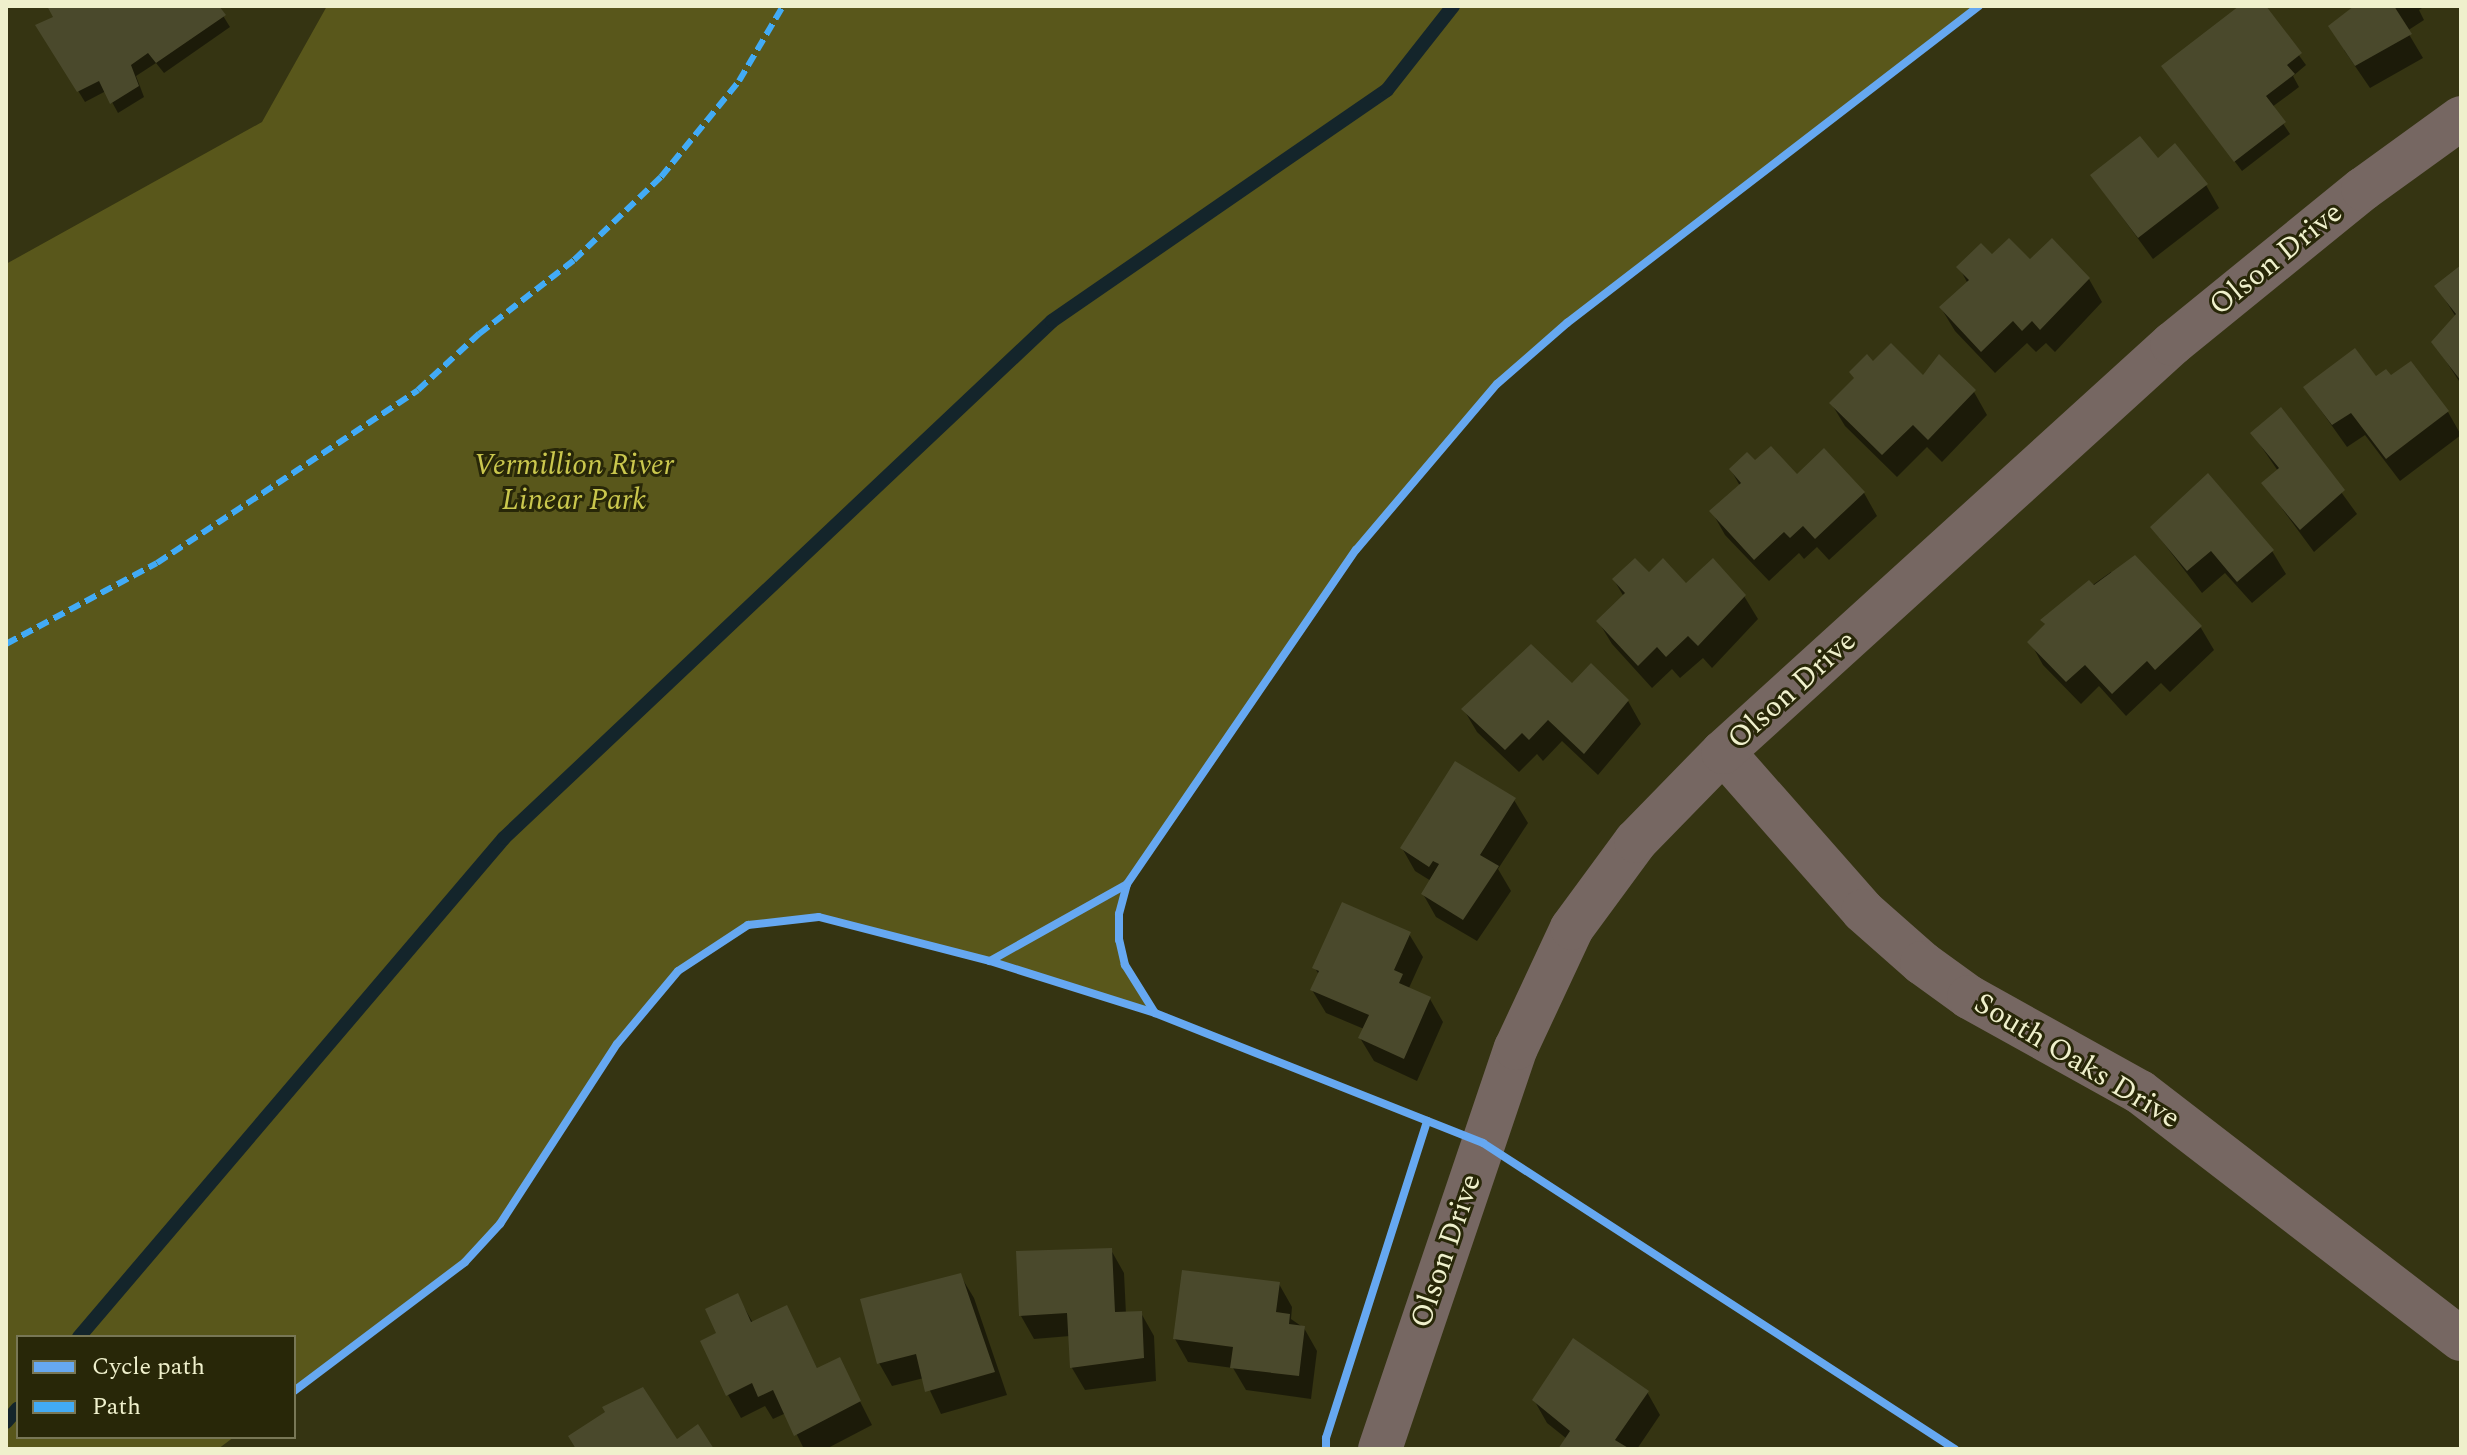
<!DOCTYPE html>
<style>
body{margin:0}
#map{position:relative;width:2467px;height:1455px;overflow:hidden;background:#353412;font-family:Spectral,serif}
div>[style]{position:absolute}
.green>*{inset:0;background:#59571b}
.shadow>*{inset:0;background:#0007}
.stream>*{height:14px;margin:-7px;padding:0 7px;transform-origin:7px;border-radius:7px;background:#14252b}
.building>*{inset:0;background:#4a492c}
.minor>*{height:44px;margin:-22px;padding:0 22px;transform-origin:22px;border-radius:22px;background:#766762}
.quiet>*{height:6px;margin-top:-3px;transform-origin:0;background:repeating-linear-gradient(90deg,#42abf6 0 12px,transparent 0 18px)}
.cycleway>*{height:8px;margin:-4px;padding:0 4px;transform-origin:4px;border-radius:4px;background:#66a8f1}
span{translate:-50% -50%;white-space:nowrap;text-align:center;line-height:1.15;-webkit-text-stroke:6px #282708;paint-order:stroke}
.street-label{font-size:30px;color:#eff0cc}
.park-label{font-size:30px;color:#cac74d;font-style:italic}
.frame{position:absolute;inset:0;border:8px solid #eff0cc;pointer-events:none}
.legend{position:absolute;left:16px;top:1335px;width:280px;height:104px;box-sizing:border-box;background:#282708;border:2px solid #787756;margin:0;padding:10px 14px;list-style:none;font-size:24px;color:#eff0cc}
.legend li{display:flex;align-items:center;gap:16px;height:40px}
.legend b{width:40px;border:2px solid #787756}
</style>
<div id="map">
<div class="green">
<div style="clip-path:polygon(327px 6px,1979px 6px,1567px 323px,1497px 384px,1356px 550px,1127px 884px,1119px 914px,1119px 940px,1125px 965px,1155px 1013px,990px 961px,819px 917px,748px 925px,678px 971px,617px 1044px,500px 1224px,465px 1262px,294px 1391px,294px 1337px,18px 1337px,18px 1437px,234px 1437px,218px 1449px,6px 1449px,6px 264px,262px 122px)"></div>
</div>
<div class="shadow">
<div style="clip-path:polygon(49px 6px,217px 6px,230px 27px,164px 73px,156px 63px,136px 76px,144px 97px,118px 113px,106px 91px,85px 102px,38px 26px,56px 18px)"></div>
<div style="clip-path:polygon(2242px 6px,2263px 6px,2306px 65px,2293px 76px,2299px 87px,2272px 107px,2290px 134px,2242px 171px,2163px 67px)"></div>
<div style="clip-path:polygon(2355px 6px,2425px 6px,2419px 10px,2424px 20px,2407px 31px,2423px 58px,2370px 88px,2344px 50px)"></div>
<div style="clip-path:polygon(2158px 161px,2206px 185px,2219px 208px,2153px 259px,2092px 176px)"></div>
<div style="clip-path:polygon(2030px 261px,2089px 279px,2102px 302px,2055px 352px,2046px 343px,2036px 352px,2027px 343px,1995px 373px,1955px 331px,1941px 308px,1968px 284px,1959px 267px)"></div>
<div style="clip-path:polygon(2461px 268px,2461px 384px,2434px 343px,2456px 317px,2437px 287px)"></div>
<div style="clip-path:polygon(1874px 363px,1974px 392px,1987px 415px,1942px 462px,1927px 447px,1897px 477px,1845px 426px,1831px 403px)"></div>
<div style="clip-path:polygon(2376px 379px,2448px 412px,2461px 435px,2400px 481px,2365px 435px,2347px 447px,2305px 388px)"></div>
<div style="clip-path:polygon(2281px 409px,2357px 514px,2314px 552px,2264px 484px,2278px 471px,2252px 433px)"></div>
<div style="clip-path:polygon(1755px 463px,1864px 493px,1877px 516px,1829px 560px,1817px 547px,1804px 559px,1799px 553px,1769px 581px,1725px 535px,1712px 512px,1740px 486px,1731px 470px)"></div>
<div style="clip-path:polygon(2152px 528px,2272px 551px,2286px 574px,2252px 603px,2225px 573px,2202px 593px)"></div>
<div style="clip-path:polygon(2135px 558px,2201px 628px,2214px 650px,2170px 692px,2161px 683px,2126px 716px,2099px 686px,2081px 704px,2043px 665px,2030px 642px,2046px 626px,2043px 620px,2111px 572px,2115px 576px)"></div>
<div style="clip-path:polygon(1649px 575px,1744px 596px,1758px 619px,1712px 668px,1703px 658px,1680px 678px,1672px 669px,1652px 688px,1612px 644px,1598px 621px,1624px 597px,1614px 580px)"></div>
<div style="clip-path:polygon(1572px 686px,1628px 701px,1641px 724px,1598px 775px,1562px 741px,1543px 761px,1537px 754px,1519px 772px,1477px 732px,1464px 710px)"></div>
<div style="clip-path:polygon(1514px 800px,1528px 823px,1498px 869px,1511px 891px,1477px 941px,1436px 917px,1423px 894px,1431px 881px,1415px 871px,1402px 848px)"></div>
<div style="clip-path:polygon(1409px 934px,1423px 957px,1409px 988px,1430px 999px,1443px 1022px,1417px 1081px,1374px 1061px,1360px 1038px,1364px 1029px,1326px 1013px,1312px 990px,1319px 975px,1315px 968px)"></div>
<div style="clip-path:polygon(1111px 1250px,1124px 1273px,1126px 1314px,1141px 1313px,1154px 1336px,1156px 1381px,1085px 1390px,1072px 1368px,1070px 1336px,1034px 1339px,1021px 1316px)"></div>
<div style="clip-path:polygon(960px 1275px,974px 1298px,1007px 1395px,941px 1414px,924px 1378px,892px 1386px,879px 1363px)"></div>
<div style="clip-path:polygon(1279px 1284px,1292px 1307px,1291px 1319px,1304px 1328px,1317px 1351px,1311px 1399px,1246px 1390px,1233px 1368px,1188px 1362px,1175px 1339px)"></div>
<div style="clip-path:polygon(737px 1295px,753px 1323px,787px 1308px,818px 1370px,839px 1360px,872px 1425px,826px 1449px,804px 1449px,786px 1413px,773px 1419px,765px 1406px,741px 1418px,728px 1395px,718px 1334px)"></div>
<div style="clip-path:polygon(1647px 1392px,1660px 1415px,1637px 1449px,1560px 1449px,1567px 1439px,1547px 1423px,1534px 1400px)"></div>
</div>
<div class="stream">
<div style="left:79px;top:1337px;width:655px;rotate:-49.58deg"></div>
<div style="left:504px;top:838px;width:753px;rotate:-43.33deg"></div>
<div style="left:1052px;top:321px;width:407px;rotate:-34.6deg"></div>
<div style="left:1387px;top:90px;width:107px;rotate:-51.8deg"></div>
<div style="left:6px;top:1422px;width:18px;rotate:-49deg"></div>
</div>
<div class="building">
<div style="clip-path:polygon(47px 6px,219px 6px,226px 15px,156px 63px,148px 53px,131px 65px,139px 86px,110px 104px,99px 81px,77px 92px,35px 25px,53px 17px)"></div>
<div style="clip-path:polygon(2239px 6px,2266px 6px,2302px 53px,2287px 65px,2295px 74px,2266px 96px,2286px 122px,2234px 162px,2161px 66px)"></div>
<div style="clip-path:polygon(2354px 6px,2394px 6px,2412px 34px,2355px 66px,2328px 26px)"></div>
<div style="clip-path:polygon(2140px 136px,2158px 158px,2175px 143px,2208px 184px,2138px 238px,2090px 175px)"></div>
<div style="clip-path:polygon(2009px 238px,2030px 259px,2052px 238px,2090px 278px,2040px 330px,2032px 321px,2022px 331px,2013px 321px,1981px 352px,1939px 307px,1969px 280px,1956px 267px,1981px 243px,1992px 254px)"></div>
<div style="clip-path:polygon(2461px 265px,2461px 381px,2431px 342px,2456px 314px,2434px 286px)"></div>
<div style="clip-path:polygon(1891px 343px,1923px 375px,1939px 354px,1976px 390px,1928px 440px,1913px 425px,1882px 455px,1829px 403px,1854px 378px,1849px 372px,1867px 354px,1873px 361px)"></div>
<div style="clip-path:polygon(2355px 348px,2376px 376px,2386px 369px,2391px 375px,2411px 361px,2449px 411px,2386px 459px,2351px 413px,2332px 425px,2303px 387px)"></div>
<div style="clip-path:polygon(2281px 407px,2345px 490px,2300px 530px,2261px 483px,2279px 468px,2250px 433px)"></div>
<div style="clip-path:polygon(1771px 446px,1797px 474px,1824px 448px,1865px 492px,1815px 539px,1803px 526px,1790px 538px,1784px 532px,1754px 560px,1709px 511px,1741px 483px,1729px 469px,1747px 452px,1755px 460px)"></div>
<div style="clip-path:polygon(2208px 473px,2274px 550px,2237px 582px,2211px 551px,2187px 571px,2150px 527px)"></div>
<div style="clip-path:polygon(2135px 555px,2202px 626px,2155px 670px,2147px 661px,2112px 694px,2085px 665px,2066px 682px,2027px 642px,2045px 624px,2040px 620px,2089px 580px,2094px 585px)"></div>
<div style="clip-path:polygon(1635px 558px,1649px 572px,1663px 558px,1686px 583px,1713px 558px,1746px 595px,1698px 646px,1688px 636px,1666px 657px,1657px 647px,1638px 666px,1596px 621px,1625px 593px,1612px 579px)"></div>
<div style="clip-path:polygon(1531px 644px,1572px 683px,1591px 663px,1629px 700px,1584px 754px,1548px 720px,1529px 740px,1522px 733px,1505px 750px,1461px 709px)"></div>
<div style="clip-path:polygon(1455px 761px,1516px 798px,1480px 855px,1499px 866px,1463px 920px,1421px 894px,1439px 864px,1433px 861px,1429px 867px,1400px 848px)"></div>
<div style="clip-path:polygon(1342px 902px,1411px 932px,1394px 970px,1403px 974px,1399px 983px,1431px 997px,1404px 1059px,1358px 1038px,1369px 1015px,1310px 990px,1319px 971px,1312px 968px)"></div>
<div style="clip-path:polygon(1112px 1248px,1115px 1312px,1142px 1311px,1144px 1358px,1070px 1368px,1067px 1313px,1019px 1316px,1016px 1251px)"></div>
<div style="clip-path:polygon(1182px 1270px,1280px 1282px,1276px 1312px,1290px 1314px,1289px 1324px,1305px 1326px,1299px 1376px,1230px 1368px,1233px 1347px,1173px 1339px)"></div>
<div style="clip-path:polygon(961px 1273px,995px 1372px,925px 1392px,916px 1354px,877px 1364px,860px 1299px)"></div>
<div style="clip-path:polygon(738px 1293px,751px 1322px,787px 1305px,817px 1368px,840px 1357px,861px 1401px,794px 1436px,773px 1390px,758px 1397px,752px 1383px,726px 1396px,700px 1341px,716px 1333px,705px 1309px)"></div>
<div style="clip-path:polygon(1573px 1338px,1649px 1391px,1615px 1440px,1630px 1449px,1558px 1449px,1570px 1431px,1532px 1400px)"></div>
<div style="clip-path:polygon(643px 1387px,677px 1439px,698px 1424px,714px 1449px,576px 1449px,568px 1436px,605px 1412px,602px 1407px)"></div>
</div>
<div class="minor">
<div style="left:1723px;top:752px;width:212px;rotate:48.6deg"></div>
<div style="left:1863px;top:911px;width:79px;rotate:41.4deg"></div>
<div style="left:1922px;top:963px;width:58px;rotate:35.9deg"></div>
<div style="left:1969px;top:997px;width:196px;rotate:29.1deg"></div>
<div style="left:2140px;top:1092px;width:405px;rotate:37.6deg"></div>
<div style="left:1380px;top:1449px;width:423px;rotate:-71.3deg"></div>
<div style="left:1516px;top:1048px;width:132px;rotate:-65deg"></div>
<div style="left:1572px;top:928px;width:108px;rotate:-53.7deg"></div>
<div style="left:1636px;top:841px;width:124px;rotate:-45.7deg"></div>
<div style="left:1723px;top:752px;width:607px;rotate:-42.26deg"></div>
<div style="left:2172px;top:344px;width:246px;rotate:-39.1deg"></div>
<div style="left:2363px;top:189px;width:121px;rotate:-35.9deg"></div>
</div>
<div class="quiet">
<div style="left:6px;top:644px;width:171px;rotate:-28.2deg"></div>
<div style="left:157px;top:563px;width:313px;rotate:-33.5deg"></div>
<div style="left:418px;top:390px;width:83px;rotate:-42.6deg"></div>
<div style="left:479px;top:334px;width:120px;rotate:-37.9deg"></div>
<div style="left:574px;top:260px;width:120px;rotate:-43.7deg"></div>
<div style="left:661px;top:177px;width:124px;rotate:-50.9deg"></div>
<div style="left:739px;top:81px;width:87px;rotate:-59.6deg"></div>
</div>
<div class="cycleway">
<div style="left:990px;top:961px;width:157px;rotate:-29.3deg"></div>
<div style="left:1155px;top:1013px;width:57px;rotate:-122deg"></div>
<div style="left:1125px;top:965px;width:26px;rotate:-103deg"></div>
<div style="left:1119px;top:940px;width:26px;rotate:-90deg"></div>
<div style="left:1119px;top:914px;width:31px;rotate:-75deg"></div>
<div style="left:1127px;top:884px;width:405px;rotate:-55.6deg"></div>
<div style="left:1356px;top:550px;width:218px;rotate:-49.7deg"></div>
<div style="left:1497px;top:384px;width:93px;rotate:-41.1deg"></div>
<div style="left:1567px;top:323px;width:520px;rotate:-37.58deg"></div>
<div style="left:294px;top:1391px;width:214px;rotate:-37deg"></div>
<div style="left:465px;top:1262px;width:52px;rotate:-47.4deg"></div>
<div style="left:500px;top:1224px;width:215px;rotate:-57deg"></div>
<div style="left:617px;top:1044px;width:95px;rotate:-50.1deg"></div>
<div style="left:678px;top:971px;width:84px;rotate:-33.3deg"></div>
<div style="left:748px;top:925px;width:71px;rotate:-6.4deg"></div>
<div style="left:819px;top:917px;width:177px;rotate:14.4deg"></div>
<div style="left:990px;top:961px;width:173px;rotate:17.5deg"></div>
<div style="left:1155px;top:1013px;width:353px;rotate:21.6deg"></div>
<div style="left:1483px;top:1143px;width:563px;rotate:32.96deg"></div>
<div style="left:1326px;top:1449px;width:11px;rotate:-90deg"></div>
<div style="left:1326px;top:1438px;width:333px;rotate:-72.3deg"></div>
</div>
<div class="street-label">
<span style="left:2276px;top:259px;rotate:-39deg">Olson Drive</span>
<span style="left:1792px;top:690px;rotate:-42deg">Olson Drive</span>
<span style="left:2077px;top:1061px;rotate:31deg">South Oaks Drive</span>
<span style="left:1446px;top:1251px;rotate:-71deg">Olson Drive</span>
</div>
<div class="park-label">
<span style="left:574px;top:482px">Vermillion River<br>Linear Park</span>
</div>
<div class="frame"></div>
<ul class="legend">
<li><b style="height:10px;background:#66a8f1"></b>Cycle path</li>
<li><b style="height:10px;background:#42abf6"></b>Path</li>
</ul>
</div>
